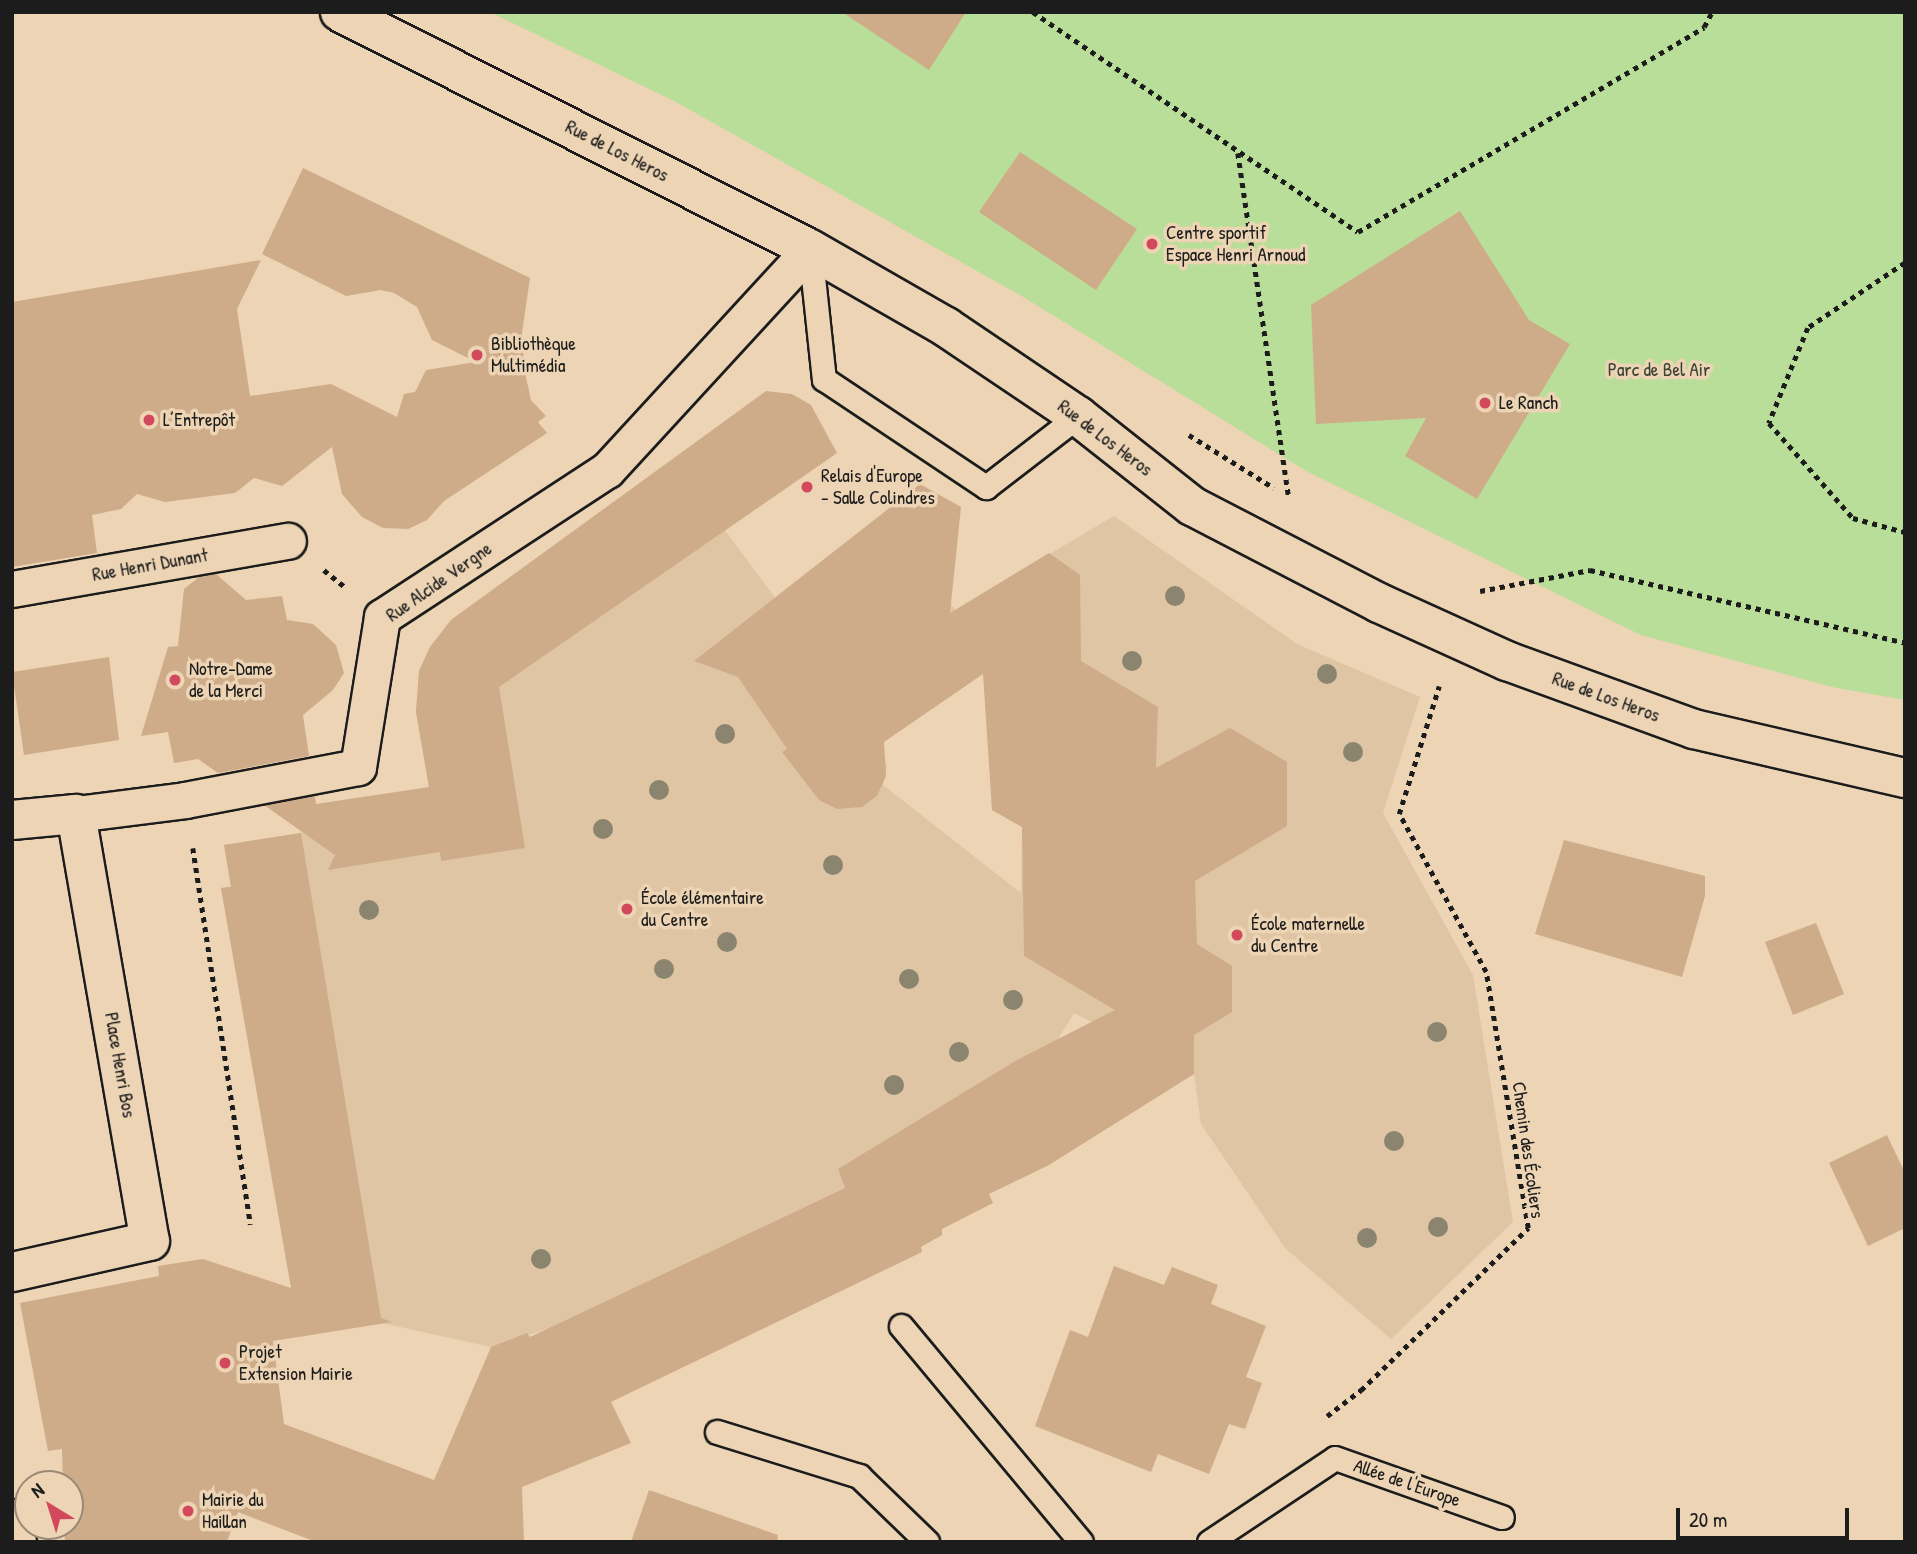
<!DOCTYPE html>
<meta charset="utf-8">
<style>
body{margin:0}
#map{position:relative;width:1917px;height:1554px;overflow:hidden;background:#ecd4b4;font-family:"Patrick Hand",sans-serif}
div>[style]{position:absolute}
.built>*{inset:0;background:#dfc5a4}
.green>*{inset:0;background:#b9de99}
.building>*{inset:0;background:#ceac89}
.path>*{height:4.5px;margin-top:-2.25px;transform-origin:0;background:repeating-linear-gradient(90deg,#1c1c1c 0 5px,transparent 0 10px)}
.roads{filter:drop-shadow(2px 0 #1c1c1c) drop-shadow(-2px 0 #1c1c1c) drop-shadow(0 2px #1c1c1c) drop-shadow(0 -2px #1c1c1c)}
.service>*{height:23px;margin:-11.5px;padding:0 11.5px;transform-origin:11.5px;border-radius:11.5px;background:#ecd4b4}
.pedestrian>*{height:35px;margin:-17.5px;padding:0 17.5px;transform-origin:17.5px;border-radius:17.5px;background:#ecd4b4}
.minor>*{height:38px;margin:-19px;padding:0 19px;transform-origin:19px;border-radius:19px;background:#ecd4b4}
.tertiary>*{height:38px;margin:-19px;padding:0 19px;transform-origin:19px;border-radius:19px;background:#ecd4b4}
.trees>*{width:20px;height:20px;margin:-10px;border-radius:50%;background:#8b846e}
.dots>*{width:19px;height:19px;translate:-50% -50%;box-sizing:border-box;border:4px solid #ecd4b4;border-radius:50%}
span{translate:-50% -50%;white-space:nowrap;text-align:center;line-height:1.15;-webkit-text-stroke:7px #ecd4b4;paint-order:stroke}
.street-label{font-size:19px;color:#1c1c1c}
.poi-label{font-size:19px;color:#1c1c1c}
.left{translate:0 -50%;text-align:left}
.park-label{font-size:19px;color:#3b4335}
.frame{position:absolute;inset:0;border:14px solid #1c1c1c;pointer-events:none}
.north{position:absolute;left:14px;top:1470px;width:70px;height:70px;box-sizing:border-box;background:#ecd4b4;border:2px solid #998a77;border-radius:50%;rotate:322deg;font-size:19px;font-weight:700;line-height:28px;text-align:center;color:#1c1c1c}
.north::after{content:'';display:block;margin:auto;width:24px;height:32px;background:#d1495b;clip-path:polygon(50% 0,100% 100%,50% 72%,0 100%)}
.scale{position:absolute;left:1676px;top:1508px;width:173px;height:32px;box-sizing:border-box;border:4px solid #1c1c1c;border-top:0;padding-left:9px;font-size:21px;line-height:24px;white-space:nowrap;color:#1c1c1c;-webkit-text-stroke:5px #ecd4b4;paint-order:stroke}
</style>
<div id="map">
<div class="built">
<div style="clip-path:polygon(673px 460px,776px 599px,913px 556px,968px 626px,879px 745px,887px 765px,883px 785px,1021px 893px,1022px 827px,992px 810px,1007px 579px,1114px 516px,1297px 644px,1420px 697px,1383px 813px,1473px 975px,1513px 1222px,1391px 1339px,1285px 1248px,1201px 1124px,1194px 1074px,1074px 1013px,1058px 1039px,838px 1169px,845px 1188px,547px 1329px,491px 1347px,382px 1323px,300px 1337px,221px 888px,231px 886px,224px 845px,433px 812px,416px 712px,419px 671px,430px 647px,451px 620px)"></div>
</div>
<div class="green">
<div style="clip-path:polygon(490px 12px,1905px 12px,1905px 700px,1832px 687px,1641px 635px,1306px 471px,1025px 298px,676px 102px)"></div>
</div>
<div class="building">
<div style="clip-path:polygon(842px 12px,966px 12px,929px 70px)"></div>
<div style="clip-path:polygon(1020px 152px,1137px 229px,1096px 290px,979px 212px)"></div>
<div style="clip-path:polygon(303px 168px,530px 278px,522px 333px,524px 368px,531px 400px,546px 416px,538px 422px,547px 433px,444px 501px,427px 520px,408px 529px,383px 528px,362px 517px,342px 494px,332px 447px,282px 486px,254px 478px,235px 493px,165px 502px,137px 494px,121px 509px,92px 515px,97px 553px,12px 567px,12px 302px,261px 260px,237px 309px,250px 396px,331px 384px,397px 417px,404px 394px,415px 392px,426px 370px,476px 362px,432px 340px,417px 307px,394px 293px,381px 290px,346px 296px,262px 254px)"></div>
<div style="clip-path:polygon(1460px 211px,1529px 320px,1570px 344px,1477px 499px,1405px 456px,1426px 418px,1316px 424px,1311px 305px)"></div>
<div style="clip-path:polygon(766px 391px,792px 394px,811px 405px,837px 453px,499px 687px,525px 848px,441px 861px,440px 852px,328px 870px,335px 855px,264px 805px,315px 796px,316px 804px,429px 787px,416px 712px,419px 671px,430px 647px,451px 620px)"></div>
<div style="clip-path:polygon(920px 484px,961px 507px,950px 613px,1049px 553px,1080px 575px,1081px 661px,1158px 707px,1156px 768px,1230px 728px,1287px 762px,1287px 826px,1195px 881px,1197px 944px,1232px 966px,1232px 1012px,1194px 1035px,1194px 1074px,1049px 1165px,989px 1194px,993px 1203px,942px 1229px,942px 1235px,921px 1247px,922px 1252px,611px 1402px,631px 1443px,522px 1487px,524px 1542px,316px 1542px,238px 1512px,227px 1542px,65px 1542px,64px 1526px,70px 1526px,70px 1484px,63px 1484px,62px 1449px,48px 1451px,20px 1303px,159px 1276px,158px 1266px,203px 1259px,291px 1288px,221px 888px,231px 887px,224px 845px,301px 833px,381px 1318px,392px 1322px,273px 1341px,284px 1424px,434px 1480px,491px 1347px,527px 1333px,530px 1337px,845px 1188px,838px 1169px,1017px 1060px,1115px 1010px,1024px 956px,1022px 827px,992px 810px,983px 674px,884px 742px,886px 776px,877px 796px,862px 807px,837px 809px,819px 800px,782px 752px,787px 749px,738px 677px,694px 661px)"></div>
<div style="clip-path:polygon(216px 574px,246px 600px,282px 596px,287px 620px,313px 624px,336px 645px,344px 673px,333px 690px,303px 715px,309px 756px,218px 773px,198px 759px,174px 763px,168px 732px,141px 736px,168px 647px,178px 646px,184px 589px,199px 577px)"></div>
<div style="clip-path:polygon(109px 657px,119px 740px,24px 755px,12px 672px)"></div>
<div style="clip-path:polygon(1564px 840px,1705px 876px,1705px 896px,1682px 977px,1535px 934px)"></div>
<div style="clip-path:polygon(1816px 923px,1844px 994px,1793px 1015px,1765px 942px)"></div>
<div style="clip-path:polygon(1887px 1135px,1905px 1173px,1905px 1228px,1868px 1246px,1829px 1163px)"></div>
<div style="clip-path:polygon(1114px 1266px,1164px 1285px,1172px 1267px,1218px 1285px,1211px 1304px,1266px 1326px,1246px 1377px,1262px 1383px,1245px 1429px,1229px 1424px,1209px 1474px,1158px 1454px,1151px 1472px,1035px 1426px,1070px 1330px,1088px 1337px)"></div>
<div style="clip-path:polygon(649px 1490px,778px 1535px,777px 1542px,631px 1542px)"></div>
</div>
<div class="path">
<div style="left:1033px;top:12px;width:392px;rotate:34.1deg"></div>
<div style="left:1358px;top:232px;width:402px;rotate:-30.6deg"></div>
<div style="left:1704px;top:27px;width:17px;rotate:-62deg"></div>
<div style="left:1238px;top:153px;width:349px;rotate:81.6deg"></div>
<div style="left:1905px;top:263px;width:117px;rotate:146.2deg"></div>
<div style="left:1808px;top:328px;width:103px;rotate:112.3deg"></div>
<div style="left:1769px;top:423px;width:127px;rotate:48.5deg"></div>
<div style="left:1853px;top:518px;width:54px;rotate:15.1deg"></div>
<div style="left:1189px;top:435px;width:100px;rotate:31.9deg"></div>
<div style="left:324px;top:570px;width:26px;rotate:39deg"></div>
<div style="left:1480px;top:591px;width:112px;rotate:-10.8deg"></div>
<div style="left:1590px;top:570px;width:323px;rotate:13deg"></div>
<div style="left:193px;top:848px;width:381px;rotate:81.3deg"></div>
<div style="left:1327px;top:1416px;width:43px;rotate:-37.4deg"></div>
<div style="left:1361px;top:1390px;width:233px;rotate:-44.1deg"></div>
<div style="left:1528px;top:1228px;width:259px;rotate:-99.3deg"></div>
<div style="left:1486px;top:972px;width:180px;rotate:-118.8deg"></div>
<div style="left:1399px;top:814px;width:134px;rotate:-72.6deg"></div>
</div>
<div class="roads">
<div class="service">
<div style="left:810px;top:249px;width:131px;rotate:83.9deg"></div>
<div style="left:824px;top:379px;width:195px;rotate:33.7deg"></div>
<div style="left:986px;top:487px;width:116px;rotate:-37.7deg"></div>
<div style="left:901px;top:1326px;width:281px;rotate:50.2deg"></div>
<div style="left:717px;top:1432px;width:149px;rotate:17.2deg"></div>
<div style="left:859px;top:1476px;width:95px;rotate:44.1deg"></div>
<div style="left:1209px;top:1542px;width:151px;rotate:-33.7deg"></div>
<div style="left:1335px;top:1458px;width:177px;rotate:19.5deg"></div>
</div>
<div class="pedestrian">
<div style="left:12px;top:589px;width:280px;rotate:-9.9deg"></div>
<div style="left:76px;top:814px;width:110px;rotate:-7.3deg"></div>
<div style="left:185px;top:800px;width:176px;rotate:-10.8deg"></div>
<div style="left:358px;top:767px;width:152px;rotate:-80.9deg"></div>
<div style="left:382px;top:617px;width:269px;rotate:-33.2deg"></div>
<div style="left:607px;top:470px;width:300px;rotate:-47.4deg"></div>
</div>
<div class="minor">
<div style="left:12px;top:820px;width:64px;rotate:-5.4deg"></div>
<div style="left:76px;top:814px;width:433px;rotate:80.2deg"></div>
<div style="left:150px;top:1241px;width:141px;rotate:167.3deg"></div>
<div style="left:12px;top:1519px;width:24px;rotate:78deg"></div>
</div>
<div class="tertiary">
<div style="left:340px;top:12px;width:526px;rotate:26.76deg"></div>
<div style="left:810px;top:249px;width:157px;rotate:29.8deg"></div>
<div style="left:946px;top:327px;width:159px;rotate:34deg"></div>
<div style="left:1078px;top:416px;width:145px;rotate:38.3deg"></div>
<div style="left:1192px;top:506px;width:211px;rotate:27.4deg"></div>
<div style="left:1379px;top:603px;width:141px;rotate:24.4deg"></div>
<div style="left:1507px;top:661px;width:199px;rotate:20deg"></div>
<div style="left:1694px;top:729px;width:217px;rotate:13.1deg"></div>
</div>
</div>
<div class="trees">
<div style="left:1175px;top:596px"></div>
<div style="left:1132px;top:661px"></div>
<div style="left:1327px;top:674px"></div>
<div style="left:725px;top:734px"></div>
<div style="left:1353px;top:752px"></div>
<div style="left:659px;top:790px"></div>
<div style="left:603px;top:829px"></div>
<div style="left:833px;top:865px"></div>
<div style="left:369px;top:910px"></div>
<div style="left:727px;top:942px"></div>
<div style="left:664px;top:969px"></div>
<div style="left:909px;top:979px"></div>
<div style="left:1013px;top:1000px"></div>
<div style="left:1437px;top:1032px"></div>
<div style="left:959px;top:1052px"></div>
<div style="left:894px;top:1085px"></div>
<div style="left:1394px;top:1141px"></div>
<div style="left:1438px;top:1227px"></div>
<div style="left:1367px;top:1238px"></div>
<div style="left:541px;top:1259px"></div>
</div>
<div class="dots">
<div style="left:1152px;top:244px;background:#d1495b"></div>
<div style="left:477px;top:355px;background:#d1495b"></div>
<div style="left:1485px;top:403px;background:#d1495b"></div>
<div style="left:149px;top:420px;background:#d1495b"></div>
<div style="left:807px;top:487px;background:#d1495b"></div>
<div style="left:175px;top:680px;background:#d1495b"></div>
<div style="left:627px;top:909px;background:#d1495b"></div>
<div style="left:1237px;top:935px;background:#d1495b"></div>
<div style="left:225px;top:1363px;background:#d1495b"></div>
<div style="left:188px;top:1511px;background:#d1495b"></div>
</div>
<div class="street-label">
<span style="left:617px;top:151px;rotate:27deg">Rue de Los Heros</span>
<span style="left:1105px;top:438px;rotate:37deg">Rue de Los Heros</span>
<span style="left:150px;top:565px;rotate:-10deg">Rue Henri Dunant</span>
<span style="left:439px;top:582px;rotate:-35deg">Rue Alcide Vergne</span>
<span style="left:1606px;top:697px;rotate:20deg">Rue de Los Heros</span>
<span style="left:120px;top:1065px;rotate:80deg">Place Henri Bos</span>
<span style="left:1528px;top:1150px;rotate:82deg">Chemin des Écoliers</span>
<span style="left:1407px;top:1483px;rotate:19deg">Allée de l'Europe</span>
</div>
<div class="poi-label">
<span class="left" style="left:1166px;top:244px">Centre sportif<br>Espace Henri Arnoud</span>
<span class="left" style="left:491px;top:355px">Bibliothèque<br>Multimédia</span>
<span class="left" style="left:1499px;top:403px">Le Ranch</span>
<span class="left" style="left:163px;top:420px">L’Entrepôt</span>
<span class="left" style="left:821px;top:487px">Relais d'Europe<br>- Salle Colindres</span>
<span class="left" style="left:189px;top:680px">Notre-Dame<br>de la Merci</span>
<span class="left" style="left:641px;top:909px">École élémentaire<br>du Centre</span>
<span class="left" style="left:1251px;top:935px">École maternelle<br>du Centre</span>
<span class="left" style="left:239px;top:1363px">Projet<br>Extension Mairie</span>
<span class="left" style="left:202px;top:1511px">Mairie du<br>Haillan</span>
</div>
<div class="park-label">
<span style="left:1659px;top:370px">Parc de Bel Air</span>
</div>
<div class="frame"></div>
<div class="north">N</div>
<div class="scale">20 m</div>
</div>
